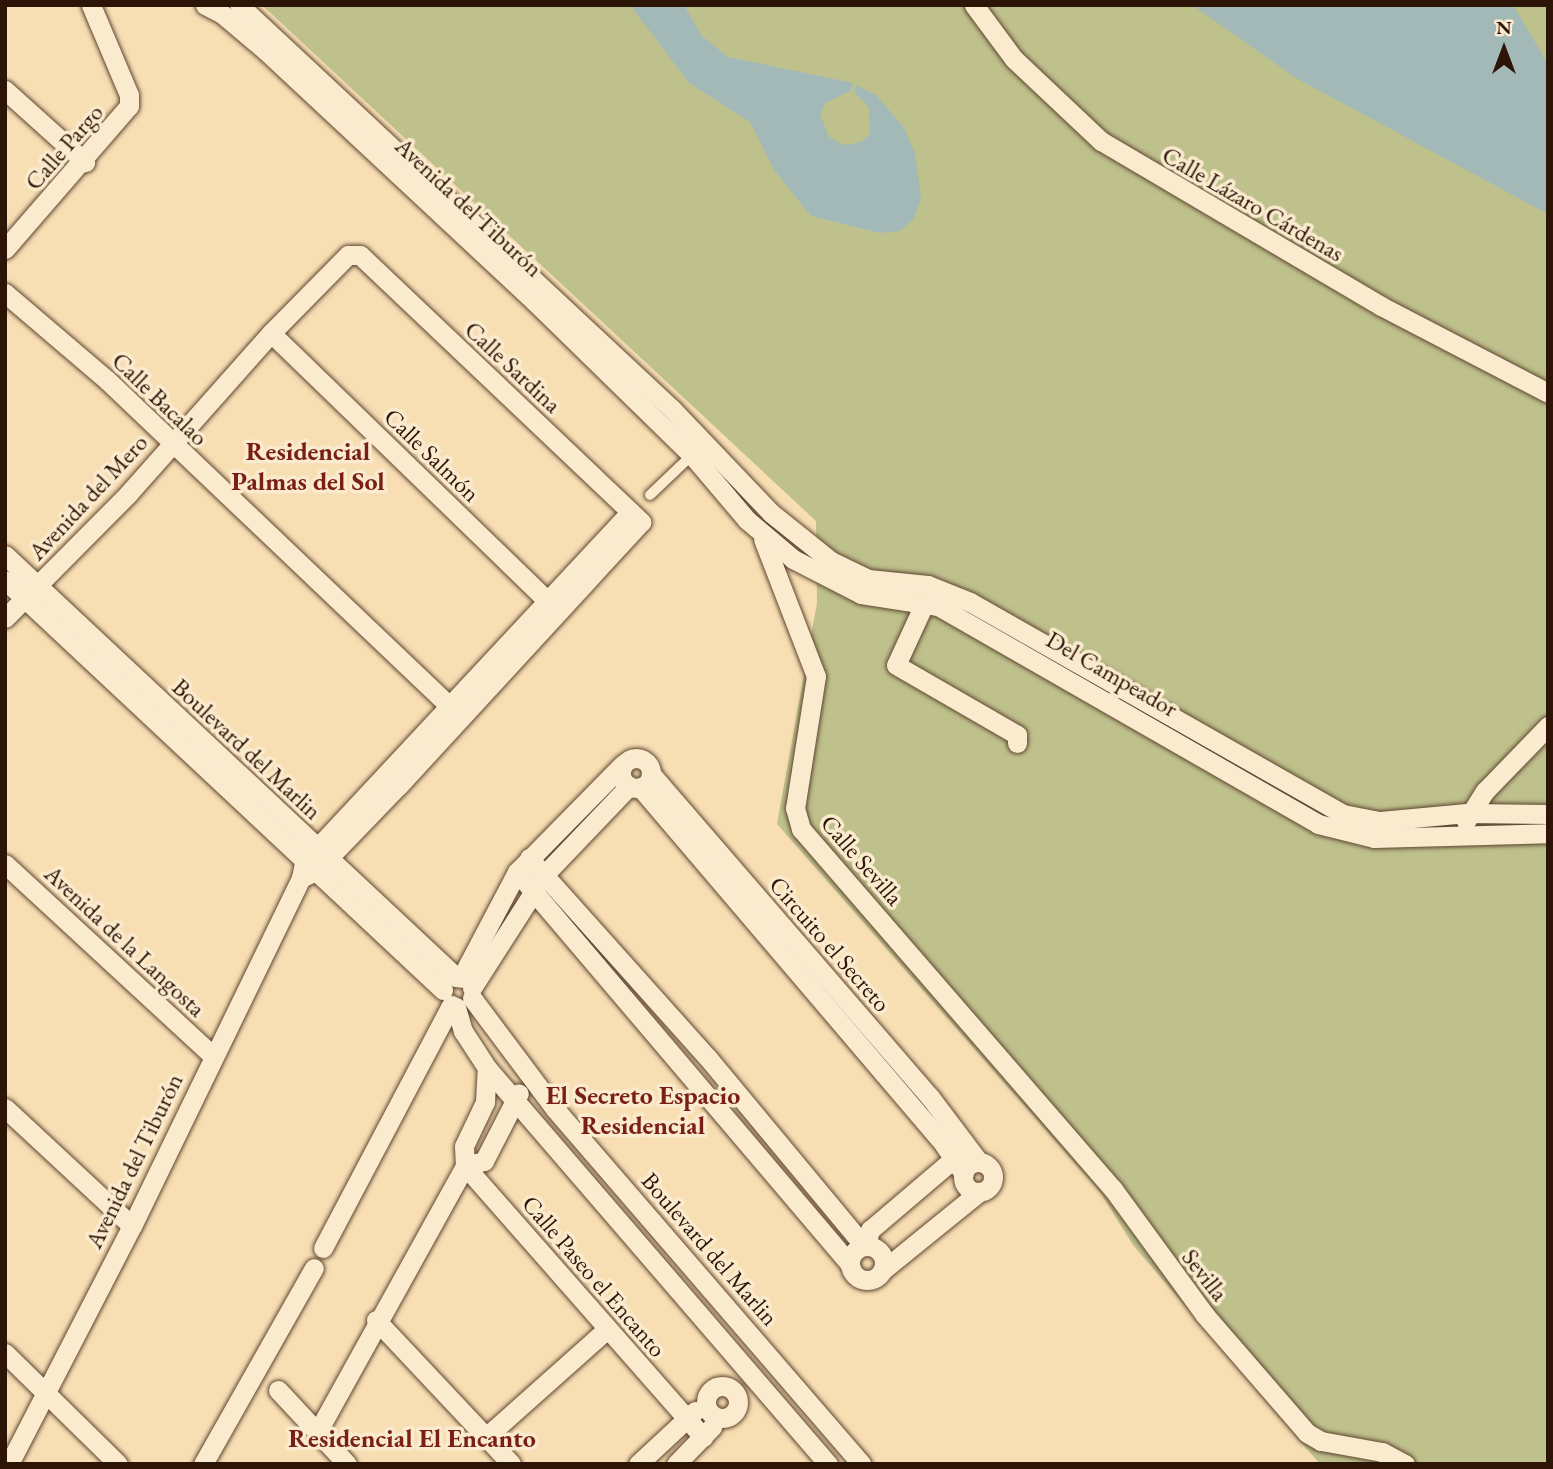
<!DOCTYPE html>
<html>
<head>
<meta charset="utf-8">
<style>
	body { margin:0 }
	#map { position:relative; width:1553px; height:1469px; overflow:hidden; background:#f8deb3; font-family:"EB Garamond",serif }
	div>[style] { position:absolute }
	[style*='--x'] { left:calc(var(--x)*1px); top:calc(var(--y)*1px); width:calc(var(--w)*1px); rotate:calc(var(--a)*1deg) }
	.green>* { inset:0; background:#bec18c }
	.water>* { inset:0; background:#a2b9b7 }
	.roads { filter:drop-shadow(0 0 2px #5f4631) drop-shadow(0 0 2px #5f4631) }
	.lane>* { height:10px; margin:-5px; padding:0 5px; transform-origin:5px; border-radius:5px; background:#faeace }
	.street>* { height:19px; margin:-9.5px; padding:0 9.5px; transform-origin:9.5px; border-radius:9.5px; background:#faeace }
	.street>.ring { margin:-9.5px; padding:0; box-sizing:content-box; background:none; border:19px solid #faeace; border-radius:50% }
	span { translate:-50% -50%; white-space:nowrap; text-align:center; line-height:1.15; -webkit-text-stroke:7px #faeace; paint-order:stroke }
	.street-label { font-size:24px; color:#2c1406 }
	.neighbourhood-label { font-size:26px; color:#7a1f14; font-weight:700 }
	.frame { position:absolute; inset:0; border:7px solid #2c1406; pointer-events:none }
	.north { position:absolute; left:1469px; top:14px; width:70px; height:70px; -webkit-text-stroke:5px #faeace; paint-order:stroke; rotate:0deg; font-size:19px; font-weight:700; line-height:28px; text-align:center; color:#2c1406 }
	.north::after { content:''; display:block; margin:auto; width:24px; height:32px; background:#2c1406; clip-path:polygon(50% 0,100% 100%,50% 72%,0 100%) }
</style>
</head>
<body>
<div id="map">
	<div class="green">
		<div style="clip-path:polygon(262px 5px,1548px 5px,1548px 1464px,1320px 1464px,1306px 1448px,1133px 1245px,1100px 1192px,777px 824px,817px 603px,816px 521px)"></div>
	</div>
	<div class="water">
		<div style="clip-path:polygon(630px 5px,684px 5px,702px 36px,728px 57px,853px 83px,851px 91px,825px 103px,820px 114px,829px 137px,844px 145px,861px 142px,870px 134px,869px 108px,854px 92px,856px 85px,876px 95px,904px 128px,915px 153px,921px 198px,914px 218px,900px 231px,879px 233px,811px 216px,774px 170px,750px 122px,689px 83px)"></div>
		<div style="clip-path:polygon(1192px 5px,1513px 5px,1548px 64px,1548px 214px,1296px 78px)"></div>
	</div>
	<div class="roads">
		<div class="lane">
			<div style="--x:650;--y:495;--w:59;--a:-43.6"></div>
		</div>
		<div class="street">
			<div style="--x:205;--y:5;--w:18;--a:27"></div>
			<div style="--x:221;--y:13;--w:57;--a:40.1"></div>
			<div style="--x:265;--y:50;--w:368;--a:43"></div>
			<div style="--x:534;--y:301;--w:221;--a:44.3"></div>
			<div style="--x:692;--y:455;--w:85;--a:49.8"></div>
			<div style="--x:747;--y:520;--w:60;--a:40.3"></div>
			<div style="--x:793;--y:559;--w:76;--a:27.2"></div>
			<div style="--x:861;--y:594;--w:78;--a:8.9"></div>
			<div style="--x:938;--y:606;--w:438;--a:29.8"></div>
			<div style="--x:1318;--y:824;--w:58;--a:14"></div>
			<div style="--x:1374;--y:838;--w:174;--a:-1.6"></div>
			<div style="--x:239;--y:5;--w:592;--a:43.02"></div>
			<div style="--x:672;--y:409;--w:144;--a:46.4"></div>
			<div style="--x:771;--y:513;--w:77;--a:38.7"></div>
			<div style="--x:831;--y:561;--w:41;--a:25.9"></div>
			<div style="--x:868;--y:579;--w:60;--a:5.7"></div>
			<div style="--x:928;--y:585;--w:45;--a:22"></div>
			<div style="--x:970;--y:602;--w:429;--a:29.6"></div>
			<div style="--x:1343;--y:814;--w:38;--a:11"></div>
			<div style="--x:1380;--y:821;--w:87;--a:-5.3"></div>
			<div style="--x:1467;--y:813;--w:81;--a:0.7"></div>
			<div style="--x:974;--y:5;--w:67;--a:53.5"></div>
			<div style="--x:1014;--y:59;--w:120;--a:43.3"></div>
			<div style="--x:1101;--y:141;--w:325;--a:30.5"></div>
			<div style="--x:1381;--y:306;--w:188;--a:27.5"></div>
			<div style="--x:5;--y:90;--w:108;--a:42"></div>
			<div style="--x:5;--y:249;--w:189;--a:-49.1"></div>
			<div style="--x:129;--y:106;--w:11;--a:-90"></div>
			<div style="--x:129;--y:95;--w:98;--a:-112.9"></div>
			<div style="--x:5;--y:293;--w:134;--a:40.5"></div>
			<div style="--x:107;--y:380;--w:485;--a:43.6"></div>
			<div style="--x:271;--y:333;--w:400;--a:44.1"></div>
			<div style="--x:763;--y:539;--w:147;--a:68.9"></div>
			<div style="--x:816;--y:676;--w:134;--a:99"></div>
			<div style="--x:795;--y:808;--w:22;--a:74"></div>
			<div style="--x:801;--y:829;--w:476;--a:49.1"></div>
			<div style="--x:1113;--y:1189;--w:155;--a:53.9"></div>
			<div style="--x:1204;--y:1314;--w:157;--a:49.1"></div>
			<div style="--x:1307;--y:1433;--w:16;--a:30"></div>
			<div style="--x:1321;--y:1441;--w:62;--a:10.2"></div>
			<div style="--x:1382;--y:1452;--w:26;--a:28"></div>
			<div style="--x:5;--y:555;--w:618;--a:43.1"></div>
			<div style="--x:5;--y:580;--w:600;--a:43.11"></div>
			<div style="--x:925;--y:602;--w:69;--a:114.7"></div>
			<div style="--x:896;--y:665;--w:140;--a:30"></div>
			<div style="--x:1017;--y:735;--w:8;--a:90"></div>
			<div style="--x:5;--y:618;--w:175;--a:-45.2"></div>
			<div style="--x:128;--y:494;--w:215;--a:-48.4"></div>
			<div style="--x:271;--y:333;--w:110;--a:-45.4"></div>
			<div style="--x:348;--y:255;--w:12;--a:0"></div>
			<div style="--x:360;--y:255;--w:388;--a:43.5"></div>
			<div style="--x:641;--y:522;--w:359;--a:132.6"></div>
			<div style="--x:398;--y:786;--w:118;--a:134"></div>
			<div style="--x:316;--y:871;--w:17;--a:155"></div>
			<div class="ring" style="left:621px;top:758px;width:11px;height:11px"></div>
			<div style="--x:651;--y:774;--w:427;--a:49.2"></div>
			<div style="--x:930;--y:1097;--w:81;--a:53"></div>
			<div style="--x:640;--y:787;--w:462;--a:49.6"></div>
			<div style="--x:940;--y:1139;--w:42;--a:55.6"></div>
			<div style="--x:1466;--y:821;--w:36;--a:-58"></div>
			<div style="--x:1485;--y:791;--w:91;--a:-45.9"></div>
			<div style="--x:529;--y:858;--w:268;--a:48.2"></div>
			<div style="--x:708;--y:1058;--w:243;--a:50.3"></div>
			<div style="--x:5;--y:864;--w:282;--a:42.7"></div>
			<div style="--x:517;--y:872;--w:513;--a:49.67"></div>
			<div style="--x:461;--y:978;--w:120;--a:-62.2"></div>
			<div style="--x:517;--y:872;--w:150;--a:-45.5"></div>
			<div style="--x:472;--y:988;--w:135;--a:-57.4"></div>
			<div style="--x:545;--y:874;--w:122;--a:-46.3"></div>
			<div style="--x:472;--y:998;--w:139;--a:53.2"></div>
			<div style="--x:555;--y:1109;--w:469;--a:49.2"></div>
			<div style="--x:456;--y:1007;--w:25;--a:74"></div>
			<div style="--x:463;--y:1031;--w:44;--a:57"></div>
			<div style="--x:487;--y:1068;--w:523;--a:49.27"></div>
			<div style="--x:5;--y:1108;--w:173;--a:42.9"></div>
			<div class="ring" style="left:963px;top:1162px;width:11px;height:11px"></div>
			<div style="--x:465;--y:1166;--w:361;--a:48.7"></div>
			<div style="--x:465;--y:1166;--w:20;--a:-15"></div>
			<div style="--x:484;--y:1161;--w:76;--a:-62.8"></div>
			<div style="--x:866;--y:1245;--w:16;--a:-75"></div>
			<div style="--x:870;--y:1230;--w:123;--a:-40.4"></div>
			<div class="ring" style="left:850px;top:1246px;width:15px;height:15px"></div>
			<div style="--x:323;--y:1248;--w:275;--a:-62.2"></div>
			<div style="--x:883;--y:1270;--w:124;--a:-39.1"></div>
			<div style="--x:376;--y:1320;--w:197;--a:46.8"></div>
			<div style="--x:5;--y:1353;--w:158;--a:44.5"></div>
			<div class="ring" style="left:706px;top:1386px;width:13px;height:13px"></div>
			<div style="--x:278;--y:1390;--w:101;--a:47"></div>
			<div style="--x:318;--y:1431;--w:303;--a:-61"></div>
			<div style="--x:465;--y:1166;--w:20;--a:-93"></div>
			<div style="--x:464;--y:1146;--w:49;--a:-64.5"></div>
			<div style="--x:485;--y:1102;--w:34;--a:-87"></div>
			<div style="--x:487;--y:1436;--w:161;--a:-41.7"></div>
			<div style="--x:9;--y:1464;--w:268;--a:-62.7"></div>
			<div style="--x:132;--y:1226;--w:387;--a:-64.1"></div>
			<div style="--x:301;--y:878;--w:16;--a:-79"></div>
			<div style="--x:304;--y:862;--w:478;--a:-47"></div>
			<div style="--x:203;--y:1464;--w:225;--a:-60.5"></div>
			<div style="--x:638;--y:1464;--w:78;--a:-42.9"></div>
			<div style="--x:676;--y:1464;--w:52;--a:-45.8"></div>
		</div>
	</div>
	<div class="street-label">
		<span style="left:64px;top:147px;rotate:-49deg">Calle Pargo</span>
		<span style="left:1253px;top:204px;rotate:30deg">Calle Lázaro Cárdenas</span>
		<span style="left:469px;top:207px;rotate:43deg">Avenida del Tiburón</span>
		<span style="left:513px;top:367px;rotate:43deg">Calle Sardina</span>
		<span style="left:160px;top:399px;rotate:44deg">Calle Bacalao</span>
		<span style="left:432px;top:455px;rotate:44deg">Calle Salmón</span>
		<span style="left:88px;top:497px;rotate:-47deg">Avenida del Mero</span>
		<span style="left:1112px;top:674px;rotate:30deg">Del Campeador</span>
		<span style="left:247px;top:749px;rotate:43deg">Boulevard del Marlin</span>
		<span style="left:862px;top:860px;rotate:49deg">Calle Sevilla</span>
		<span style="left:125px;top:941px;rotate:43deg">Avenida de la Langosta</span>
		<span style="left:830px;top:944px;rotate:49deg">Circuito el Secreto</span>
		<span style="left:134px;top:1161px;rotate:-64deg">Avenida del Tiburón</span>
		<span style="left:710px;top:1249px;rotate:49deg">Boulevard del Marlin</span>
		<span style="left:1205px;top:1275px;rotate:52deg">Sevilla</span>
		<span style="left:594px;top:1276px;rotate:49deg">Calle Paseo el Encanto</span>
	</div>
	<div class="neighbourhood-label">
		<span style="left:308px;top:467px">Residencial<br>Palmas del Sol</span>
		<span style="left:643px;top:1111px">El Secreto Espacio<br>Residencial</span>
		<span style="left:412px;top:1439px">Residencial El Encanto</span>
	</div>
	<div class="frame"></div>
	<div class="north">N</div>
</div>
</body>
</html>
